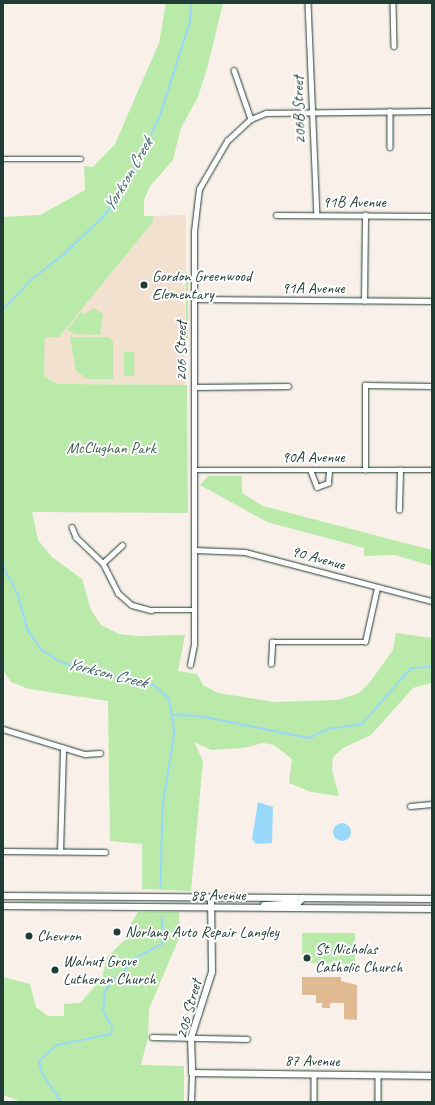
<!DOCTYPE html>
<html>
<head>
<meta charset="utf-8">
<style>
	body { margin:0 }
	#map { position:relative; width:435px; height:1105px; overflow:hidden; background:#f9f1e9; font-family:Caveat,sans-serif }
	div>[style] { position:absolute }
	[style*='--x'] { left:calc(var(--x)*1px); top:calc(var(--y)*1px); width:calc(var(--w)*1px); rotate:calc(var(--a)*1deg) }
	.built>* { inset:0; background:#f2e1cf }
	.green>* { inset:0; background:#b9eaaa }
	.water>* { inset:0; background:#9ad8fb }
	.round { border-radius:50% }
	.stream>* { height:1.5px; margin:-0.75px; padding:0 0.75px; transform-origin:0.75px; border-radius:0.75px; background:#9ad8fb }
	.building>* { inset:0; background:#e0bb91 }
	.roads { filter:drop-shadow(0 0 1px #1f3d34) drop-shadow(0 0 1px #1f3d34) }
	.street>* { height:4.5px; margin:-2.25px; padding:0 2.25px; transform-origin:2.25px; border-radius:2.25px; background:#fff }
	.secondary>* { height:6px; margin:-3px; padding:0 3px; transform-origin:3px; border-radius:3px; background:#fff }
	.dots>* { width:11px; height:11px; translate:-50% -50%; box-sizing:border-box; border:2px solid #fff; border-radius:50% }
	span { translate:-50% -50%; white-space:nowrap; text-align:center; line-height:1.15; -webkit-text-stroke:4px #fff; paint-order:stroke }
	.street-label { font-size:16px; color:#1f3d34 }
	.poi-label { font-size:16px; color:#1f3d34 }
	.left { translate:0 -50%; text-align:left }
	.park-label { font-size:16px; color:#3e604c }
	.water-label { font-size:17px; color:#3e6466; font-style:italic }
	.frame { position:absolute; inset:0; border:4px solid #1f3d34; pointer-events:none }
</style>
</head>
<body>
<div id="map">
	<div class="built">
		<div style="clip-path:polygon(186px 215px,185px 385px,58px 384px,44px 376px,45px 337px,59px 337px,153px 222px,153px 216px)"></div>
	</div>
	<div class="green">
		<div style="clip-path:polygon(166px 3px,223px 3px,208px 65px,198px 97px,181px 128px,173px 160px,150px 186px,144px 200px,144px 216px,153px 216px,153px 222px,59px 337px,45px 337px,44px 376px,58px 384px,187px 385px,188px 513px,32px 512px,38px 540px,52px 557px,82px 579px,91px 610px,101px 625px,119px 634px,139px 636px,185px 635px,178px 671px,197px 674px,203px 685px,218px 693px,274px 702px,338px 700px,359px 693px,370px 682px,393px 650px,396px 633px,432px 638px,431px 683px,413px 688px,371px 735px,343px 748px,333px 757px,332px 770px,339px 796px,311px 792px,289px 783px,292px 759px,274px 745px,263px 743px,243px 748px,211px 750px,194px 742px,203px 761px,191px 891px,142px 889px,142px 844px,110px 841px,108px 701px,29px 689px,11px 682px,3px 670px,3px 217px,40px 215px,85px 190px,84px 166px,93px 167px,115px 144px,159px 43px)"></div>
		<div style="clip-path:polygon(186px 270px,188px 274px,188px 339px,186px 342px)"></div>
		<div style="clip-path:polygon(94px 308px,103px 314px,100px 335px,75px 334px,67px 330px,81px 312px,85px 314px)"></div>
		<div style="clip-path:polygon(70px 337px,108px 337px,113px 342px,113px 379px,87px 379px,76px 371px)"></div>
		<div style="clip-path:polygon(124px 352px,134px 352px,134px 376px,124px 376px)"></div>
		<div style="clip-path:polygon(208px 476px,242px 476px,242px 493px,263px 506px,432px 550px,432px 566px,395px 555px,364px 556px,364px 548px,267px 522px,200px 485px)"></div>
		<div style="clip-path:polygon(138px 912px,179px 912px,180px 936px,149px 1009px,148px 1037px,141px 1065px,184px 1066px,184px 1102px,22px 1102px,3px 1095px,3px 977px,30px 984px,36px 1007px,48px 1016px,64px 1016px,64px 1004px,80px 1003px,102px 978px,107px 957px,130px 935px,130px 925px)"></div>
		<div style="clip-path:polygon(302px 933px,355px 933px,355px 964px,302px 963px)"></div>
	</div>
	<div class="water">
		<div style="clip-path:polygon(258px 802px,273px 807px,272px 843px,256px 844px,252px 839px)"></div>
		<div class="round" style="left:333px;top:823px;width:18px;height:18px"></div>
	</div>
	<div class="stream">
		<div style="--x:3;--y:310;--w:41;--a:-47"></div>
		<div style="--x:31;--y:280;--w:42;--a:-38.2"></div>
		<div style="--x:64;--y:254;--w:54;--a:-43.5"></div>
		<div style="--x:103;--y:217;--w:18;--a:-52"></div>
		<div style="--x:114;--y:203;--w:57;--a:-59.4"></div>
		<div style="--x:143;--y:154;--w:43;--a:-66.4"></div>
		<div style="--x:160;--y:115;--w:98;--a:-72.1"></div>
		<div style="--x:190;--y:22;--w:19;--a:-87"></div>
		<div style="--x:3;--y:566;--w:32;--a:62"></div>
		<div style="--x:18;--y:594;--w:40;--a:74"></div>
		<div style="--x:29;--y:632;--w:21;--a:55"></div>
		<div style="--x:41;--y:649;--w:22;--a:34"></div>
		<div style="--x:59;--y:661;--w:20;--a:20"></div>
		<div style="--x:78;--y:668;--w:78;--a:12.6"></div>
		<div style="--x:154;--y:685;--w:20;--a:41"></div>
		<div style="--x:169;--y:698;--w:35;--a:80"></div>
		<div style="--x:175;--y:732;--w:76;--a:99.1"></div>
		<div style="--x:163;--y:807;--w:80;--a:91.4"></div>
		<div style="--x:174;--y:715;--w:26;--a:2"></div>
		<div style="--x:200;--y:716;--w:111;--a:11.4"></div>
		<div style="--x:309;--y:738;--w:21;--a:-25"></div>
		<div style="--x:328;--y:729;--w:34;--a:-8"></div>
		<div style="--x:362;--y:724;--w:74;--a:-48.8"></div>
		<div style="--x:411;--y:668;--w:21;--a:-3"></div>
		<div style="--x:61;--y:1102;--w:34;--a:-124"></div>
		<div style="--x:42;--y:1074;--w:13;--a:-103"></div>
		<div style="--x:39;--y:1061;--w:24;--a:-42"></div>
		<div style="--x:57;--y:1045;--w:55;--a:-11.5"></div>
		<div style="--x:111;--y:1034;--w:7;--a:-82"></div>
		<div style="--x:112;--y:1027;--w:18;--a:-119"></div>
		<div style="--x:103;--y:1011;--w:19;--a:-84"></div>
		<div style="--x:105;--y:992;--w:14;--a:-56"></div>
		<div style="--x:113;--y:980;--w:11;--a:-22"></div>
		<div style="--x:123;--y:976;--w:15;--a:-70"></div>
		<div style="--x:128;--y:962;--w:38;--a:-28"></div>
		<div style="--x:162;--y:944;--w:26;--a:-90"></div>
	</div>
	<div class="building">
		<div style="clip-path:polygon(302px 977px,341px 977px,341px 981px,357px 985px,357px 1020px,344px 1019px,344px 1003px,330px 1003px,330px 1008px,322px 1008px,322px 1003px,316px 1003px,316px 995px,302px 995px)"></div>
	</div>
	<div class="roads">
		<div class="street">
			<div style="--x:308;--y:3;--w:212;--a:87.6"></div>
			<div style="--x:393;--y:3;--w:43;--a:88.7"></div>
			<div style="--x:234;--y:70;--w:52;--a:70.9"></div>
			<div style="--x:390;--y:111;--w:36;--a:90"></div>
			<div style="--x:3;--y:159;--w:78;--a:0"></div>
			<div style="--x:276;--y:215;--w:156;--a:0.4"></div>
			<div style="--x:195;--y:299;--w:237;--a:0.5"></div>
			<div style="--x:364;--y:301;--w:86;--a:-89.3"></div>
			<div style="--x:194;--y:387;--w:94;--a:-0.6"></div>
			<div style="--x:195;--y:470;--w:237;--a:0"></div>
			<div style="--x:365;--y:470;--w:85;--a:-90"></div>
			<div style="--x:365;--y:385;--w:67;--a:0.9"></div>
			<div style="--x:311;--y:471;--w:17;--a:69"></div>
			<div style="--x:317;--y:487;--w:12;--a:-20"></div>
			<div style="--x:328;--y:483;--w:12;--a:-85"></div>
			<div style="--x:399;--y:510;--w:40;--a:-88.6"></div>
			<div style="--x:72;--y:527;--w:11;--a:68"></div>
			<div style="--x:76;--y:537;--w:37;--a:44"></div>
			<div style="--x:103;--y:563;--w:34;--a:63"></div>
			<div style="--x:118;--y:593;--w:18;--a:41"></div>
			<div style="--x:132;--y:605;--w:20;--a:15"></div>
			<div style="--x:151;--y:610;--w:43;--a:0"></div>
			<div style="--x:195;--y:550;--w:50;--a:2.3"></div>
			<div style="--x:245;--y:552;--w:193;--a:14.7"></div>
			<div style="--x:103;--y:563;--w:26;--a:-43"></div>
			<div style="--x:271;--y:664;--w:22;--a:-87"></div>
			<div style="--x:272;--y:642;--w:93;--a:0"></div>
			<div style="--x:365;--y:642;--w:55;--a:-77.5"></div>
			<div style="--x:190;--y:665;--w:20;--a:-79"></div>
			<div style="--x:194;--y:645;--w:414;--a:-90"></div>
			<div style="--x:194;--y:231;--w:42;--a:-83.2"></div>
			<div style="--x:199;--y:189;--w:56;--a:-59.7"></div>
			<div style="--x:227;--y:141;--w:33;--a:-43"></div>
			<div style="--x:251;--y:119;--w:16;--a:-22"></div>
			<div style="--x:266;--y:113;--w:166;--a:-0.7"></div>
			<div style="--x:3;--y:729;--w:86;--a:17"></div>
			<div style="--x:85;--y:754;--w:15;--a:-4"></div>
			<div style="--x:410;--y:806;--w:22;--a:-5"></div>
			<div style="--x:3;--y:851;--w:102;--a:0.6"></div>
			<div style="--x:60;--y:852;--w:104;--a:-88.3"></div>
			<div style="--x:152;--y:1037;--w:95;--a:1.2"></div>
			<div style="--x:314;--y:1074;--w:28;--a:90"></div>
			<div style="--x:378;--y:1075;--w:27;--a:90"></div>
			<div style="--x:191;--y:1102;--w:29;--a:-88"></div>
		</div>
		<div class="secondary">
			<div style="--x:3;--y:896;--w:429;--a:0.4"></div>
			<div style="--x:211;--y:898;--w:74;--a:89.2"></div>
			<div style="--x:212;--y:972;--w:69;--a:107.7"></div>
			<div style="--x:191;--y:1038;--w:35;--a:88"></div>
			<div style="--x:192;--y:1073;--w:240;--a:0.7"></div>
			<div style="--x:264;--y:905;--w:34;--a:-3"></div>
			<div style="--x:298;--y:903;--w:7;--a:-45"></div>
			<div style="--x:3;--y:906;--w:429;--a:0.4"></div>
		</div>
	</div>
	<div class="dots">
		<div style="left:144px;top:285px;background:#1f3d34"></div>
		<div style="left:117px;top:932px;background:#1f3d34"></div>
		<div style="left:29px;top:936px;background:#1f3d34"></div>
		<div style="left:307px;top:958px;background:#1f3d34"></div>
		<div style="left:55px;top:970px;background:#1f3d34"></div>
	</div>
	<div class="street-label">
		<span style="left:299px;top:110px;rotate:-92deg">206B Street</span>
		<span style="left:354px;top:202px">91B Avenue</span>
		<span style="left:313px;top:288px">91A Avenue</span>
		<span style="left:181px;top:351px;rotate:-90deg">206 Street</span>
		<span style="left:313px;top:457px">90A Avenue</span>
		<span style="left:318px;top:558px;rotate:15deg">90 Avenue</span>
		<span style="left:218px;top:895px">88 Avenue</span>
		<span style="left:189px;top:1009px;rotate:-75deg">206 Street</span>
		<span style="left:312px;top:1061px;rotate:1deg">87 Avenue</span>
	</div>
	<div class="poi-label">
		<span class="left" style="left:152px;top:285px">Gordon Greenwood<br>Elementary</span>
		<span class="left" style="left:125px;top:932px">Norlang Auto Repair Langley</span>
		<span class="left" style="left:37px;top:936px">Chevron</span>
		<span class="left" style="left:315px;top:958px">St Nicholas<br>Catholic Church</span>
		<span class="left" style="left:63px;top:970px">Walnut Grove<br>Lutheran Church</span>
	</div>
	<div class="park-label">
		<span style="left:111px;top:448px">McClughan Park</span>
	</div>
	<div class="water-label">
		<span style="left:128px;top:175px;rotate:-60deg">Yorkson Creek</span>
		<span style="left:107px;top:673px;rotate:14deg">Yorkson Creek</span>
	</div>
	<div class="frame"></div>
</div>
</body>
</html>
